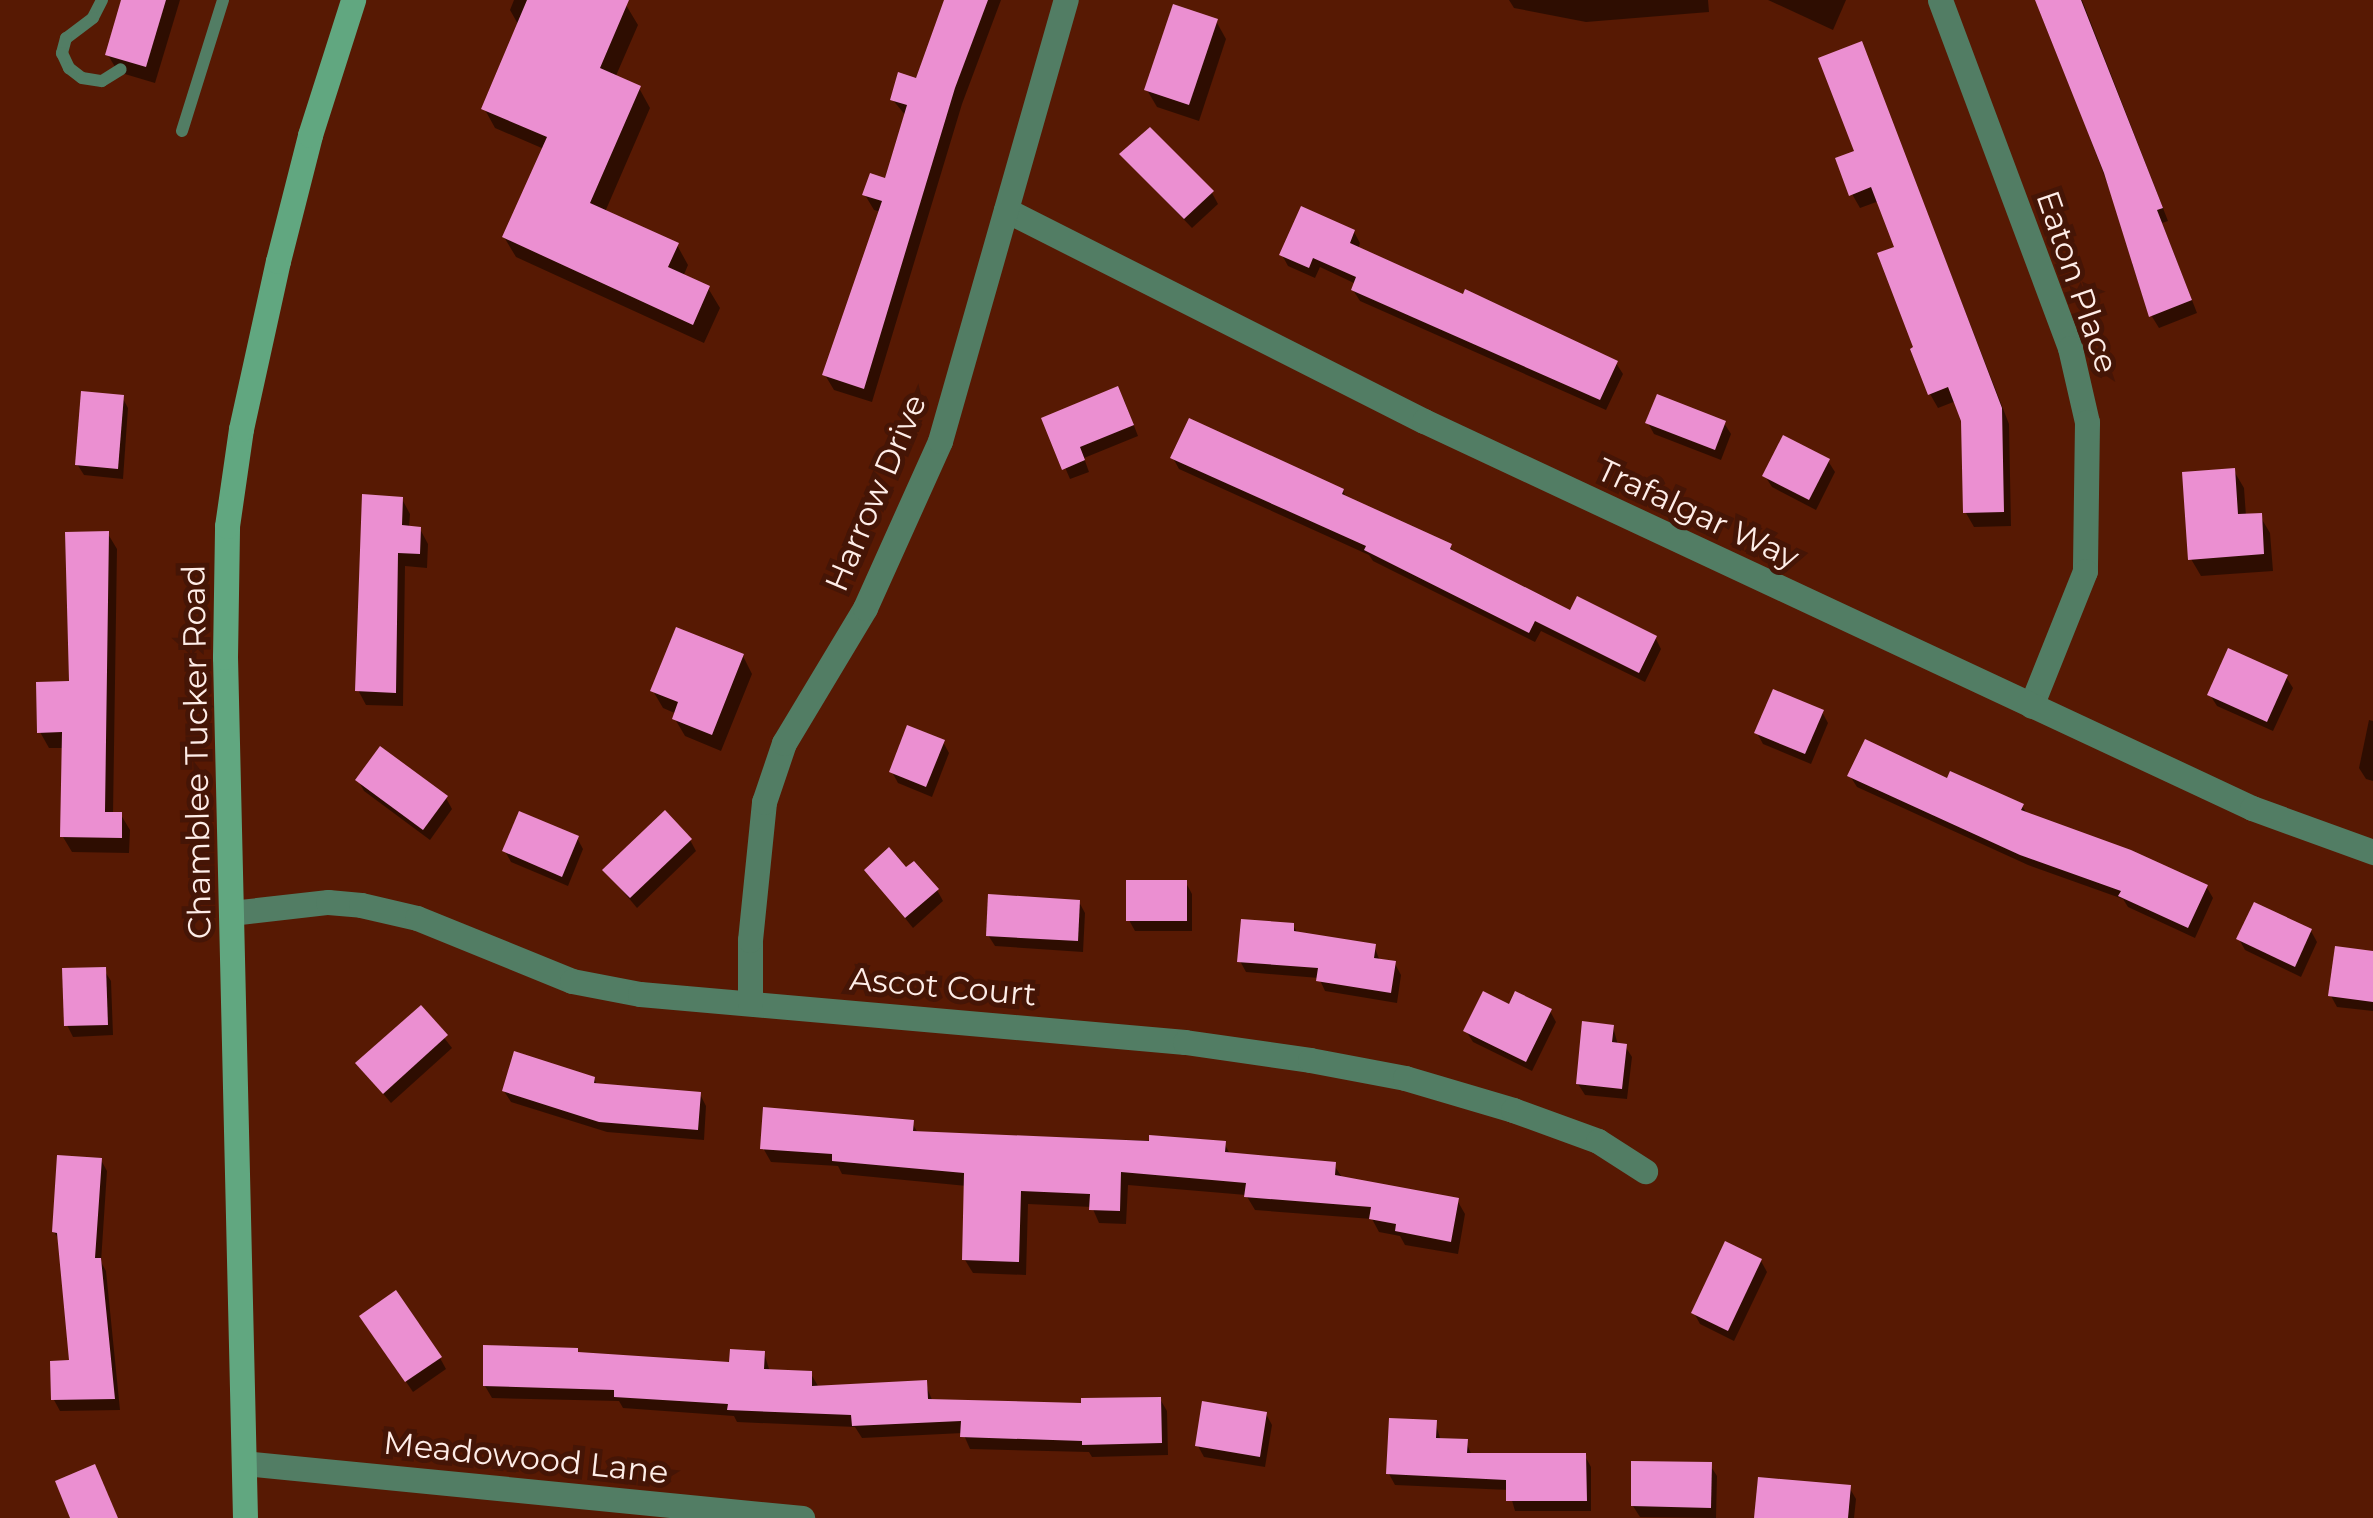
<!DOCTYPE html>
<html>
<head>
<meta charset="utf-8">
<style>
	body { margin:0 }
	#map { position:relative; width:2373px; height:1518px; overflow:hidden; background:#571903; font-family:Montserrat,sans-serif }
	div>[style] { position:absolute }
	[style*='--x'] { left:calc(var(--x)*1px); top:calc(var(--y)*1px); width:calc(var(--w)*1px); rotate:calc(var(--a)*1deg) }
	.shadow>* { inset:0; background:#0007 }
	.building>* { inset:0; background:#eb8fd1 }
	.lane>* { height:12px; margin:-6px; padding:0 6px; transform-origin:6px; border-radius:6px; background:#527d64 }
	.street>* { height:25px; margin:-12.5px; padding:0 12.5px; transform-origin:12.5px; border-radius:12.5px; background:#527d64 }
	.secondary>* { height:25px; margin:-12.5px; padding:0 12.5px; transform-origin:12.5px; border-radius:12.5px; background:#61a780 }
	span { translate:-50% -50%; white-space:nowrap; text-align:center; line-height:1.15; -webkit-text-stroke:10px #451506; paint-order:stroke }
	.street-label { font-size:32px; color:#feede8 }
</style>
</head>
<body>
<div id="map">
	<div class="shadow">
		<div style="clip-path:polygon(124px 0,180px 0,155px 83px,118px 72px,108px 55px)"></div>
		<div style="clip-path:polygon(514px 0,614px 0,626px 5px,638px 25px,615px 78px,639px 88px,650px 108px,605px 212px,677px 245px,688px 265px,683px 277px,708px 288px,720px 308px,704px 343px,516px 257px,504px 237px,544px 149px,495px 128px,484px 108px,519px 26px,510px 10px)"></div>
		<div style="clip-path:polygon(947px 0,1001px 0,962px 104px,872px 402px,834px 390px,825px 375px,881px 212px,874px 210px,865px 195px,887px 181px,906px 116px,892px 99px,917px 81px)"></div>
		<div style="clip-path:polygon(1509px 0,1708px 0,1709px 12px,1586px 22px,1514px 8px)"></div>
		<div style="clip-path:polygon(1768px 0,1846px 0,1833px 30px)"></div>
		<div style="clip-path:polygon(2038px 0,2082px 0,2168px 221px,2162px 223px,2197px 313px,2159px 328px,2151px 315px,2132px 264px,2137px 262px)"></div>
		<div style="clip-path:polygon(1216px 21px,1226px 39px,1199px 121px,1157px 107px,1147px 90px)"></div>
		<div style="clip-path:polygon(1861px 44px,2009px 424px,2011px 526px,1974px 527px,1966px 513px,1964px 420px,1956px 401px,1938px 408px,1930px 394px,1897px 249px,1879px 201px,1860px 208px,1852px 194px)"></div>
		<div style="clip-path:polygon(1122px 155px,1212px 193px,1218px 204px,1192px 228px)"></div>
		<div style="clip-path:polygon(1354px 232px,1360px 243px,1358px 249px,1616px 363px,1623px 374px,1606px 410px,1360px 301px,1353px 290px,1356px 284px,1320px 267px,1315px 278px,1288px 266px,1282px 255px)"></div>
		<div style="clip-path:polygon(122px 397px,128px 408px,123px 479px,84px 475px,77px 464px)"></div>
		<div style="clip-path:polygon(1124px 400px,1138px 436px,1084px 458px,1089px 472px,1070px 479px,1044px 419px)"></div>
		<div style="clip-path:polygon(1648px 423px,1724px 423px,1731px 434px,1721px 460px,1654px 434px)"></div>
		<div style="clip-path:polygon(1173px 458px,1343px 491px,1347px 499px,1450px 546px,1455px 554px,1571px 613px,1655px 637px,1661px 649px,1645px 682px,1541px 631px,1535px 642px,1373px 561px,1369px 555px,1179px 469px)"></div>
		<div style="clip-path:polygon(1828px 461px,1835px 472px,1816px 510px,1772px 487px,1765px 476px)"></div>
		<div style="clip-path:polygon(2234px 471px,2244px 488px,2246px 516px,2260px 516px,2270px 533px,2273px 571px,2201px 576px,2191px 559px)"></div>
		<div style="clip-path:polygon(402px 499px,410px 514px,409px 528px,420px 529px,428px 544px,427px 568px,405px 566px,403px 706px,366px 705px,358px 690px)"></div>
		<div style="clip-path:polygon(108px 534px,117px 549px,113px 815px,121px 815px,130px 830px,129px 853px,72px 852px,63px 837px,64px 748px,49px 748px,40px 732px,72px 684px)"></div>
		<div style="clip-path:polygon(743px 656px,752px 674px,721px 751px,685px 736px,675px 719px,677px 714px,663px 708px,653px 691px)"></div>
		<div style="clip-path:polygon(2286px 677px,2293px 688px,2273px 731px,2217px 706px,2210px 695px)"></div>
		<div style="clip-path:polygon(1822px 712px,1828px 723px,1811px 764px,1763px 744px,1757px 733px)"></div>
		<div style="clip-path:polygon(2369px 720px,2373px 721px,2373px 781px,2366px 779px,2359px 768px)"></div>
		<div style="clip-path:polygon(943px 742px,949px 753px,932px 797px,898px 783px,892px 772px)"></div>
		<div style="clip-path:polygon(1850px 776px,1948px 781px,2022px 806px,2028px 815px,2206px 886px,2213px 898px,2195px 938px,2128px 907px,2123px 899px,2028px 865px,1857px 787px)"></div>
		<div style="clip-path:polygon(358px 780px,446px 798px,452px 809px,430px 840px,364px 791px)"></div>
		<div style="clip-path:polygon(577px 838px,583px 849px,568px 886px,511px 862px,505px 851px)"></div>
		<div style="clip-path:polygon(690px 840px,696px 851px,637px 908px,606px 871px)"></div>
		<div style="clip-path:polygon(867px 871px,937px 890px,943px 901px,913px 928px)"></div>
		<div style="clip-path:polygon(1186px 883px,1192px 894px,1192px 931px,1135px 931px,1129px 920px)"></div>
		<div style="clip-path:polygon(1079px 902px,1085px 913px,1083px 952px,995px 946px,988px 935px)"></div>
		<div style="clip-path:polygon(1293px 925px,1298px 934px,1374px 946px,1380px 961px,1395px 964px,1401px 975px,1397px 1003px,1325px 991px,1319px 978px,1246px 972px,1240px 961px)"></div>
		<div style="clip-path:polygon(2311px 931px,2317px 942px,2301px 977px,2245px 950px,2239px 939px)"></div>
		<div style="clip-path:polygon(2373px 954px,2373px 1011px,2337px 1007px,2331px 996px)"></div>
		<div style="clip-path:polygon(104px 970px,111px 981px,113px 1035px,73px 1037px,67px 1025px)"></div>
		<div style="clip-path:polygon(1510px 1007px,1550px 1011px,1556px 1022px,1532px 1071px,1473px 1042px,1466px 1031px)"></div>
		<div style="clip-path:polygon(421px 1008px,452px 1048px,391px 1103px,358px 1064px)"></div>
		<div style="clip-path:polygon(1613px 1027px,1618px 1045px,1625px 1046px,1632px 1057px,1627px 1099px,1585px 1095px,1578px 1084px)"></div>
		<div style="clip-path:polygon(594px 1079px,598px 1086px,700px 1094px,706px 1106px,704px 1140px,607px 1132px,511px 1102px,504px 1091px)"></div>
		<div style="clip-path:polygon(912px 1123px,918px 1133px,1224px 1143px,1231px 1156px,1334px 1165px,1343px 1179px,1457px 1200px,1465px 1214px,1458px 1254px,1405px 1245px,1400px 1236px,1379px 1232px,1372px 1219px,1255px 1210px,1246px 1195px,1128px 1185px,1126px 1224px,1099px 1223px,1092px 1207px,1028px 1204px,1026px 1275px,973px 1273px,965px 1260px,967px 1186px,842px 1174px,838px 1166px,771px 1162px,763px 1148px)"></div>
		<div style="clip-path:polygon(101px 1160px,107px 1171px,101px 1262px,106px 1271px,120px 1410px,60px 1411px,54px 1400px,71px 1363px,60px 1241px,54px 1232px)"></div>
		<div style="clip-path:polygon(1761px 1261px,1767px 1272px,1734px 1341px,1700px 1324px,1694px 1313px)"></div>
		<div style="clip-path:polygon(369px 1327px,440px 1358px,446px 1369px,413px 1392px)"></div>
		<div style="clip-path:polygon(764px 1353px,770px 1372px,811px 1374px,818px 1386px,925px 1383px,933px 1402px,1084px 1406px,1160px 1399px,1167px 1411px,1168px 1455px,1092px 1457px,1089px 1452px,970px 1449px,963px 1433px,862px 1438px,855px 1427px,737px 1422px,734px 1416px,623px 1408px,619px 1401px,492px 1398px,485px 1386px,579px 1354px,732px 1365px)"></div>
		<div style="clip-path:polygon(1266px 1414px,1272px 1425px,1265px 1467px,1204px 1457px,1198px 1446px)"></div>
		<div style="clip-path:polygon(1435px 1422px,1441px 1441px,1466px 1442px,1472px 1456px,1585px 1456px,1591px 1467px,1591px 1511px,1515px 1511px,1509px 1490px,1395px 1485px,1389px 1474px)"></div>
		<div style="clip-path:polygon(1710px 1465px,1717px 1476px,1716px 1518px,1640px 1517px,1633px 1506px)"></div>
		<div style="clip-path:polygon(1849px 1487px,1856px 1499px,1854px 1518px,1757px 1518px)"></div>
	</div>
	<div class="building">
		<div style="clip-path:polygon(121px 0,166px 0,146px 67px,105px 55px)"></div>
		<div style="clip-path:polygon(527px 0,629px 0,600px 68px,641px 86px,590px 203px,679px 243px,668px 267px,710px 286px,693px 325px,502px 237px,547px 137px,481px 109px)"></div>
		<div style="clip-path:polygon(944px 0,988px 0,955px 88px,864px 389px,822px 375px,882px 201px,862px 195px,870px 173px,885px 178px,907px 105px,890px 100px,898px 72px,916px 78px)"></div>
		<div style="clip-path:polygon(2035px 0,2081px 0,2163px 208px,2157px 210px,2192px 300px,2149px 317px,2104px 173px)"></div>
		<div style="clip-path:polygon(1173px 4px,1218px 19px,1189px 105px,1144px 90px)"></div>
		<div style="clip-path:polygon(1862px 41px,2002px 408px,2004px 512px,1963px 513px,1961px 421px,1948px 387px,1928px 395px,1910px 349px,1913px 347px,1877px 253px,1894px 247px,1871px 187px,1849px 196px,1835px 158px,1854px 151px,1818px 58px)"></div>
		<div style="clip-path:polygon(1150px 127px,1214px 191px,1184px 219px,1119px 154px)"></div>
		<div style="clip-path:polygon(1301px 206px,1355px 230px,1350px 243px,1463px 294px,1465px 289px,1618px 361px,1600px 400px,1351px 290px,1356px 277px,1313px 258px,1309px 268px,1279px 255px)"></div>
		<div style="clip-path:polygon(1118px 386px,1134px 425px,1080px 447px,1085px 460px,1062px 470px,1041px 418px)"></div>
		<div style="clip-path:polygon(81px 391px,124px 395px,118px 469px,75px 465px)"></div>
		<div style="clip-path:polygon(1657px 394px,1726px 421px,1715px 450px,1645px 423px)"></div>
		<div style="clip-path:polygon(1189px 418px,1344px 489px,1342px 494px,1452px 544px,1450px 549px,1570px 610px,1577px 596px,1657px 636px,1639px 673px,1535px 621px,1529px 633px,1364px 550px,1366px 546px,1170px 458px)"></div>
		<div style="clip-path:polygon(1783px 435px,1830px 459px,1809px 500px,1762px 476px)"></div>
		<div style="clip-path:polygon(2235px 468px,2238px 514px,2262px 513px,2264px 554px,2188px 560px,2182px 472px)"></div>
		<div style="clip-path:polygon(362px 494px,403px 497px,402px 525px,421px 527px,420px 554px,398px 553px,396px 693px,355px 691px)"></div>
		<div style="clip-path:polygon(109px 531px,105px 812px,122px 812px,122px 838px,60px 837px,62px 732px,37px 733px,36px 682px,69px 681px,65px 532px)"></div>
		<div style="clip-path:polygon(676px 627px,744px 654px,712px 735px,672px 719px,678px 702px,650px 691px)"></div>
		<div style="clip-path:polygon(2228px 648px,2288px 675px,2267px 722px,2207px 695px)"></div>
		<div style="clip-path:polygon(1773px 689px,1824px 710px,1805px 754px,1754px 733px)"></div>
		<div style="clip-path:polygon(907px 725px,945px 740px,926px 787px,889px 772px)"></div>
		<div style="clip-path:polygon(1865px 739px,1947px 778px,1950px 771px,2024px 804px,2021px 810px,2131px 850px,2208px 885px,2188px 928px,2118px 896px,2121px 891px,2020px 855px,1847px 776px)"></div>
		<div style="clip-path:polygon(380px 746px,448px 796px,423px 830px,355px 780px)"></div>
		<div style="clip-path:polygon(665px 810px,692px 839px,630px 898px,602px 870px)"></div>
		<div style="clip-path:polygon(519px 811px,579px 836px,562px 877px,502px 851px)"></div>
		<div style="clip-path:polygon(889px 847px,906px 867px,914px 861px,939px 889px,905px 918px,864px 870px)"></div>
		<div style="clip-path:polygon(1126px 880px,1187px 880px,1187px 921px,1126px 921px)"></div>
		<div style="clip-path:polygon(988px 894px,1080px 900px,1078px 941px,986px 936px)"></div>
		<div style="clip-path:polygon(2254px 902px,2312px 929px,2295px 967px,2236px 939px)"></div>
		<div style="clip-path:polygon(1241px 919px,1294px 923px,1294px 931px,1376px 944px,1374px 958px,1396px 961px,1391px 993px,1316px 981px,1318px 968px,1237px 962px)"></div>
		<div style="clip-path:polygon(2335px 946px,2373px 951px,2373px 1002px,2328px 996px)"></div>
		<div style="clip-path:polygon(106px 967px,108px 1025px,64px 1026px,62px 968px)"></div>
		<div style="clip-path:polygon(1483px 991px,1509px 1004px,1515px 991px,1552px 1009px,1526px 1062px,1463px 1031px)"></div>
		<div style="clip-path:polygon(421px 1005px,448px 1035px,383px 1094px,355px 1063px)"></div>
		<div style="clip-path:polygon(1582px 1021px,1614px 1025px,1612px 1042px,1627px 1044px,1622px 1089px,1576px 1084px)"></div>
		<div style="clip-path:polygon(514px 1051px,595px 1077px,594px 1083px,701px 1092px,698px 1130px,599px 1122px,502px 1091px)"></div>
		<div style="clip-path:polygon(763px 1107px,914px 1120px,913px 1131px,1149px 1141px,1149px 1135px,1226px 1141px,1225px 1152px,1336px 1162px,1335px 1175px,1459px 1198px,1451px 1242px,1395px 1231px,1396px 1224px,1369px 1219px,1371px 1207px,1244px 1197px,1246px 1183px,1121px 1172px,1120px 1211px,1089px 1210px,1090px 1194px,1021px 1191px,1019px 1262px,962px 1260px,964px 1173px,832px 1161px,832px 1154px,760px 1149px)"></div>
		<div style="clip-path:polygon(57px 1155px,102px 1158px,95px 1258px,101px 1258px,115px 1399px,51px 1400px,50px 1361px,69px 1360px,57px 1233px,52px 1232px)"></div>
		<div style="clip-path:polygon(1725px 1241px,1762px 1259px,1728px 1331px,1691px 1313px)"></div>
		<div style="clip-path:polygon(396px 1290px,442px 1357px,405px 1382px,359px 1316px)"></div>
		<div style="clip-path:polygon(483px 1345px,578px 1348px,578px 1352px,729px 1362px,730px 1349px,765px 1351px,764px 1369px,812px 1371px,812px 1386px,927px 1380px,928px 1399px,1081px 1403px,1081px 1398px,1161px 1397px,1162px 1443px,1082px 1445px,1082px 1441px,960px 1437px,961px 1421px,852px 1426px,851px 1415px,727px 1410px,728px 1404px,614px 1397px,614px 1390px,483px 1386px)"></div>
		<div style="clip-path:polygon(1202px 1401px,1267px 1412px,1260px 1457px,1195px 1446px)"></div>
		<div style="clip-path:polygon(1389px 1418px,1437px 1420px,1436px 1438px,1468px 1439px,1467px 1453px,1586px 1453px,1587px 1501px,1506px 1501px,1506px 1480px,1386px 1474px)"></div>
		<div style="clip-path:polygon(1631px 1461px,1712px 1462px,1711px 1508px,1631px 1506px)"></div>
		<div style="clip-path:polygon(95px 1464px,118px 1518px,70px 1518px,55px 1481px)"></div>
		<div style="clip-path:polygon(1758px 1477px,1851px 1485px,1848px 1518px,1754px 1518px)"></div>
	</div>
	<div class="lane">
		<div style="--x:102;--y:0;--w:20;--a:117"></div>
		<div style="--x:93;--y:18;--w:34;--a:143"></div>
		<div style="--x:66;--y:38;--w:16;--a:105"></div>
		<div style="--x:62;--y:53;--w:17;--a:65"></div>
		<div style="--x:69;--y:68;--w:16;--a:38"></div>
		<div style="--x:82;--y:78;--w:20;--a:9"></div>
		<div style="--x:102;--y:81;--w:22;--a:-32"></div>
		<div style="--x:182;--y:131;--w:137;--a:-72.6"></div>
	</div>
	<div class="street">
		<div style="--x:1940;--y:0;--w:371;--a:69.5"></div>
		<div style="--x:2070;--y:348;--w:76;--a:77.1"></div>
		<div style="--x:2087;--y:422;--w:149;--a:90.8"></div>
		<div style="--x:2085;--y:571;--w:145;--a:111.8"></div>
		<div style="--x:1006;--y:210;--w:468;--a:26.8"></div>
		<div style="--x:1424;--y:421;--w:914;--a:25.05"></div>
		<div style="--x:2252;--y:808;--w:129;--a:20"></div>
		<div style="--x:231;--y:913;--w:98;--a:-6.5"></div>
		<div style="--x:328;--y:902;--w:33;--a:5"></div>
		<div style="--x:361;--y:905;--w:57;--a:13.1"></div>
		<div style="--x:417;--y:918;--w:167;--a:22.1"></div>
		<div style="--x:572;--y:981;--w:69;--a:10.8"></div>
		<div style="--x:640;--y:994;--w:547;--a:5.03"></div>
		<div style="--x:1185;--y:1042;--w:126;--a:8.2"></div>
		<div style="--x:1310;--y:1060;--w:97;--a:10.7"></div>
		<div style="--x:1405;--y:1078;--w:113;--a:16.5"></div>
		<div style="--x:1513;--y:1110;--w:90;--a:20"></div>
		<div style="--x:1598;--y:1141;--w:56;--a:32.6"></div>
		<div style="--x:750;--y:1003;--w:63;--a:-90"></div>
		<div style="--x:750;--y:940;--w:139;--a:-84.2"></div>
		<div style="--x:764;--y:802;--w:62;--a:-71.3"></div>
		<div style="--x:784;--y:743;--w:157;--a:-59"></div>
		<div style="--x:865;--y:608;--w:183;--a:-65.8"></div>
		<div style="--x:940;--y:441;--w:459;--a:-74.1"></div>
		<div style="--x:244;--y:1463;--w:561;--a:5.63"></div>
	</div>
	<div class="secondary">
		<div style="--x:245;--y:1518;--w:861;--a:-91.33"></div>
		<div style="--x:225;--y:657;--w:131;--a:-89.1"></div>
		<div style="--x:227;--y:526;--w:98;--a:-81.8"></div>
		<div style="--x:241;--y:429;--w:172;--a:-77.6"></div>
		<div style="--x:278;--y:261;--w:130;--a:-75.7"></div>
		<div style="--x:310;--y:135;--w:142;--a:-72.3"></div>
	</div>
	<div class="street-label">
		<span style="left:2077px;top:282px;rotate:71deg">Eaton Place</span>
		<span style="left:876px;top:493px;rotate:-67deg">Harrow Drive</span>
		<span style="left:1698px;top:514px;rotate:25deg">Trafalgar Way</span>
		<span style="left:197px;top:752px;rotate:-91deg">Chamblee Tucker Road</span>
		<span style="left:943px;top:987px;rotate:5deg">Ascot Court</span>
		<span style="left:526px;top:1458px;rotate:6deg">Meadowood Lane</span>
	</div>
</div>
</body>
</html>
